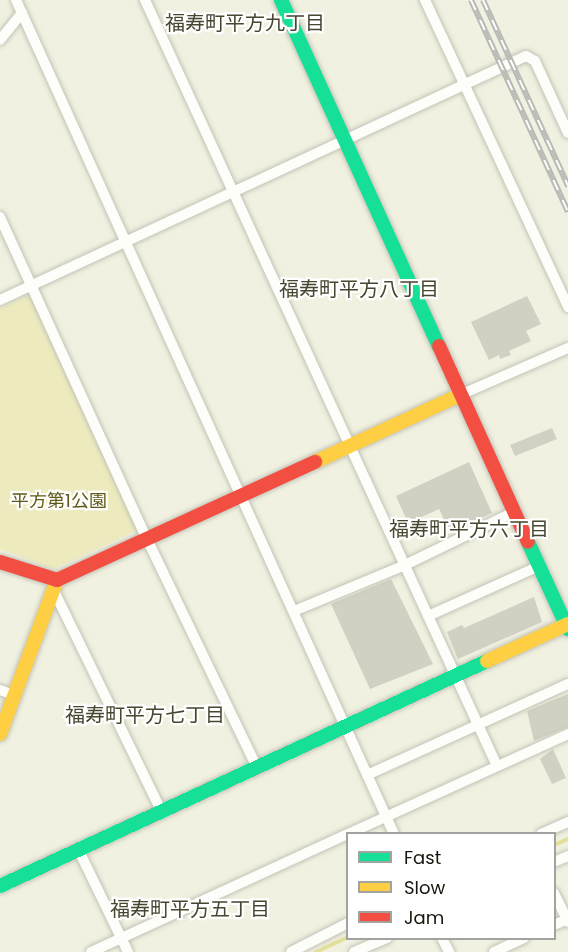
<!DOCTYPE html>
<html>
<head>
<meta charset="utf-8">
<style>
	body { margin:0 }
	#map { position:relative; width:568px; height:952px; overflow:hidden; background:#f1f1e1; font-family:Poppins,"Noto Sans JP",sans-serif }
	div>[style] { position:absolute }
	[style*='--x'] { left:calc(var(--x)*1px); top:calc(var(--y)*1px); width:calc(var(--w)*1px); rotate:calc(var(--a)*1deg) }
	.green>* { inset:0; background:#edebbe }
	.stream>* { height:4px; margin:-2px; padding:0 2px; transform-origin:2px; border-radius:2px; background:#e3e09b }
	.building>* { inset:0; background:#d0d0c3 }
	.roads { filter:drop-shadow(0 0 2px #c3c3b7) drop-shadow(0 0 2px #c3c3b7) }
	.street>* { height:10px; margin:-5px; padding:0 5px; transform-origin:5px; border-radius:5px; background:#fdfdfa }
	.fast>* { height:14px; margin:-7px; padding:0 7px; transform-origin:7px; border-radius:7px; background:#16e098 }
	.slow>* { height:14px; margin:-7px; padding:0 7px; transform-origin:7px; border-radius:7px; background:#ffcf43 }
	.jam>* { height:14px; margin:-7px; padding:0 7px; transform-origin:7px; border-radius:7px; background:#f24e42 }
	.rail>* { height:6px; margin-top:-3px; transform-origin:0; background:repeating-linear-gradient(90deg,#fff 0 11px,#b9b9b5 0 22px); box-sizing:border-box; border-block:2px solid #b9b9b5 }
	span { translate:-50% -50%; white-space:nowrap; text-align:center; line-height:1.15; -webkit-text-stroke:4.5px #fff; paint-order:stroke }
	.park-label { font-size:18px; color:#5f5a17 }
	.neighbourhood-label { font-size:20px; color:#48462f }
	.legend { position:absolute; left:346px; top:832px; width:210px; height:108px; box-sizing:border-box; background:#fff; border:2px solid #a2a29e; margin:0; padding:8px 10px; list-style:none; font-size:18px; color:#16160c }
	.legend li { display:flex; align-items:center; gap:12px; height:30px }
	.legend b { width:30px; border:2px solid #a2a29e }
</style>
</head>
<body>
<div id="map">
	<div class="green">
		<div style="clip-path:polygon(29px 294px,138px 530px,54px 569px,0 549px,0 308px)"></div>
	</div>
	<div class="stream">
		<div style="--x:554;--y:845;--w:15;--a:-23"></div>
		<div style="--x:316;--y:952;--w:35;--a:-25"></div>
	</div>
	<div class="building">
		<div style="clip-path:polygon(527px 296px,541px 324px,526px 331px,531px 341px,509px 351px,511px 355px,500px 359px,499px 355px,489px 360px,471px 322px)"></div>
		<div style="clip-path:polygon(552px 428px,557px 439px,515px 456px,510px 445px)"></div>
		<div style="clip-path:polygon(469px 462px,492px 513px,450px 532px,439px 509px,408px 523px,396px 496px)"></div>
		<div style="clip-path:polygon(391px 579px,433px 664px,370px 689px,331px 604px)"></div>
		<div style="clip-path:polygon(534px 597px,542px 622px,458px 659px,447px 632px,462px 625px,464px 628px)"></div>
		<div style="clip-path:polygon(568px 694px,568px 727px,534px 741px,527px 711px)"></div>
		<div style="clip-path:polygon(553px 749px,566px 778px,552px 784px,540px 759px)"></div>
	</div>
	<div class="roads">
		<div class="street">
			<div style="--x:16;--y:0;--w:916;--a:65.62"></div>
			<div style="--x:145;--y:0;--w:843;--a:65.32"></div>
			<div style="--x:425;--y:0;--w:339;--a:65"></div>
			<div style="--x:0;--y:40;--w:35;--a:-51"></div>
			<div style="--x:0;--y:217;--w:354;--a:65.5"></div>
			<div style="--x:147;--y:539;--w:254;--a:64.3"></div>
			<div style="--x:0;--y:300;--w:580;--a:-24.89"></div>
			<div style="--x:526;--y:56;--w:10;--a:29"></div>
			<div style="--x:535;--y:61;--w:79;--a:65.4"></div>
			<div style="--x:460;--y:395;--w:118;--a:-23.5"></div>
			<div style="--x:54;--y:591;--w:246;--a:64"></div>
			<div style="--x:294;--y:611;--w:120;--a:-22.5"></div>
			<div style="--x:405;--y:565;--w:121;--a:-25.9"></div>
			<div style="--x:428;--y:616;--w:122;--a:-24.2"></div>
			<div style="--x:0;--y:690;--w:15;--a:20"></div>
			<div style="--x:367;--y:775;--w:221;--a:-24.4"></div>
			<div style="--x:348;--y:834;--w:242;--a:-24.4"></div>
			<div style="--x:541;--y:834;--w:30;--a:-24"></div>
			<div style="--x:79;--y:851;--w:112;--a:64.1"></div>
			<div style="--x:554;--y:862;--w:15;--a:-23"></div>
			<div style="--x:554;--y:893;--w:32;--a:64"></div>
			<div style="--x:554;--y:925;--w:15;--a:-23"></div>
			<div style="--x:442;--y:938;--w:16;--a:63"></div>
			<div style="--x:91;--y:952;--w:283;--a:-24.7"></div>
			<div style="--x:291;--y:952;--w:64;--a:-27"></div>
			<div style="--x:354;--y:952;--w:36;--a:-23"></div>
			<div style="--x:494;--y:952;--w:33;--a:-25"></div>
		</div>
		<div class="fast">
			<div style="--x:281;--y:0;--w:380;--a:65.5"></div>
			<div style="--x:528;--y:542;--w:96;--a:65.3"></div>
			<div style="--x:0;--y:886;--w:536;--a:-24.8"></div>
		</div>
		<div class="slow">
			<div style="--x:315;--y:462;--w:160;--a:-24.8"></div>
			<div style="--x:487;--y:661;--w:89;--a:-24.6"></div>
			<div style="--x:0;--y:734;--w:164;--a:-69.7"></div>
		</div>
		<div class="jam">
			<div style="--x:439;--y:346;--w:215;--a:65.6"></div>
			<div style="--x:0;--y:562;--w:60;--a:17.5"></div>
			<div style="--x:57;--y:580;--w:284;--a:-24.6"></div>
		</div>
	</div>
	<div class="rail">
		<div style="--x:471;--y:0;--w:233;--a:65.4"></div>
		<div style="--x:483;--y:0;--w:205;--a:65.4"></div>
	</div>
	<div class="park-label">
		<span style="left:59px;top:501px">平方第1公園</span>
	</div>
	<div class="neighbourhood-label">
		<span style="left:245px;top:23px">福寿町平方九丁目</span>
		<span style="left:359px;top:289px">福寿町平方八丁目</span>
		<span style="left:469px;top:529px">福寿町平方六丁目</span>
		<span style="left:145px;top:715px">福寿町平方七丁目</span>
		<span style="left:190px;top:909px">福寿町平方五丁目</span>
	</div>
	<ul class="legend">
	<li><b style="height:8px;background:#16e098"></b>Fast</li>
	<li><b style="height:8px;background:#ffcf43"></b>Slow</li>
	<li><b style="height:8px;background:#f24e42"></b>Jam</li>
	</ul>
</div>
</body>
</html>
